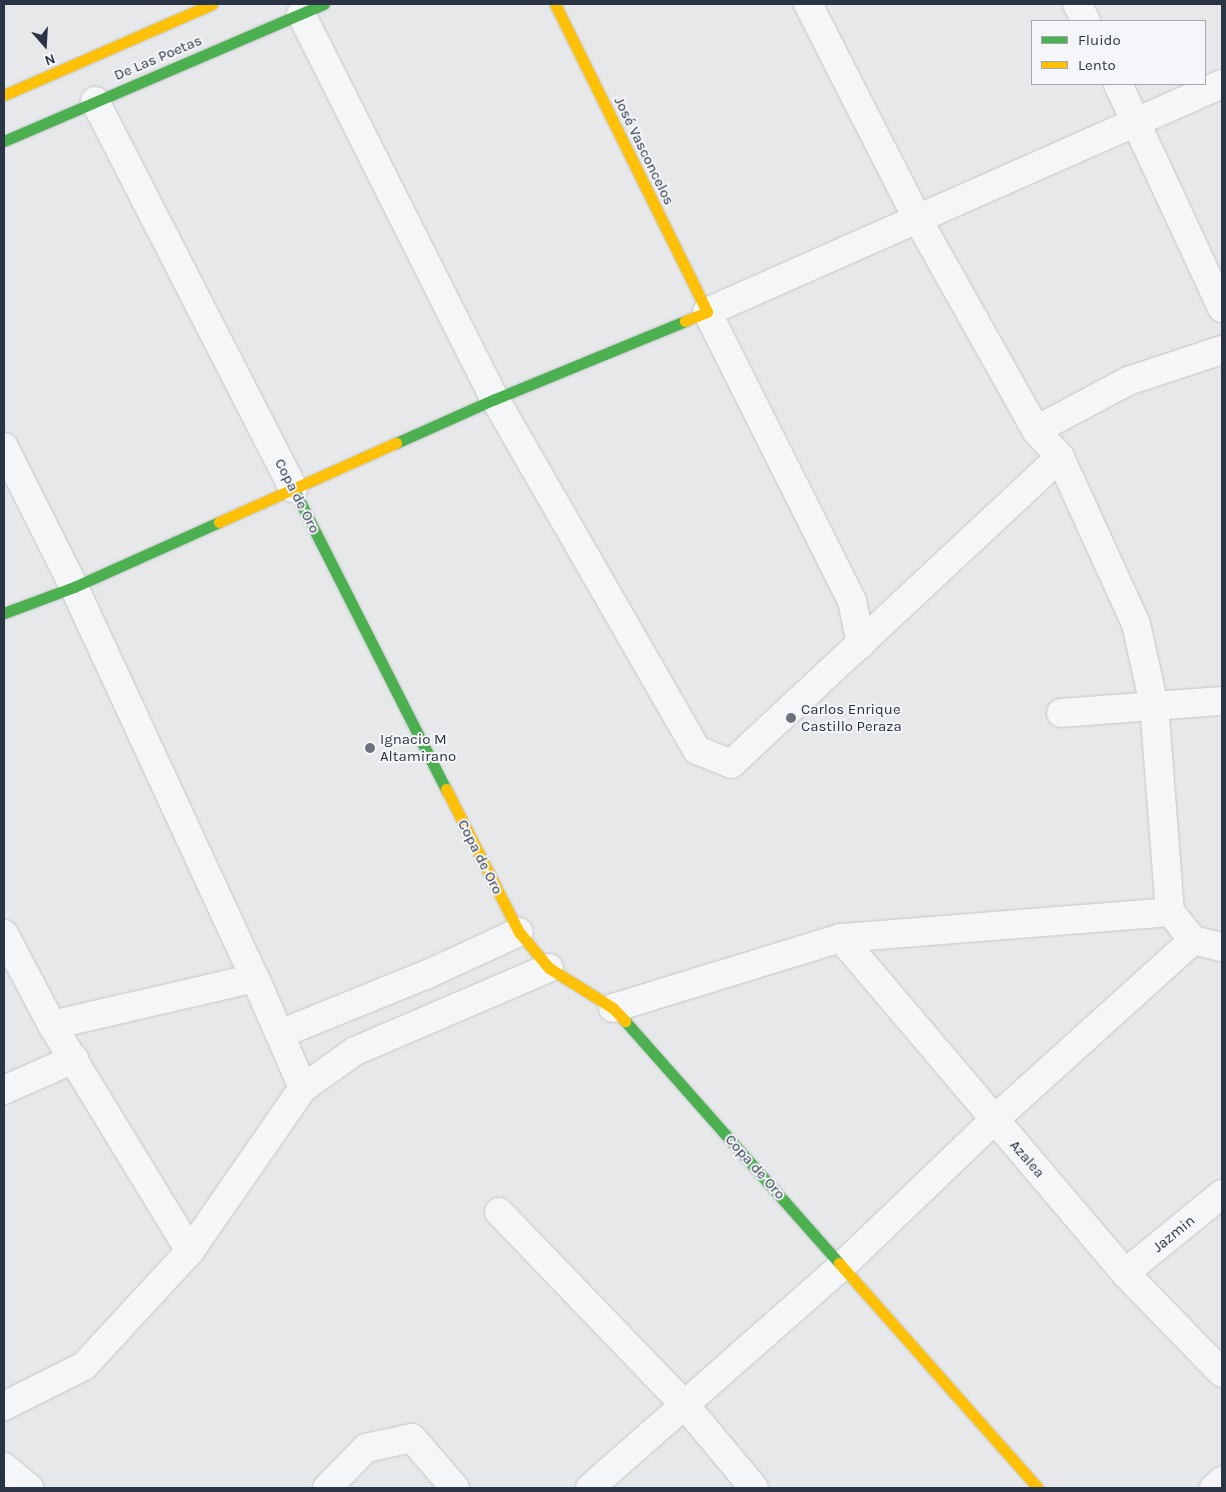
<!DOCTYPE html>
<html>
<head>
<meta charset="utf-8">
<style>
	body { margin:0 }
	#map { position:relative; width:1226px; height:1492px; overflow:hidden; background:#e6e8ea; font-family:Karla,sans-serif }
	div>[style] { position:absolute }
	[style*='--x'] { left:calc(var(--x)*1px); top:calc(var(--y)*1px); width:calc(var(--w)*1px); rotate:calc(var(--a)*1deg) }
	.roads { filter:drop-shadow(0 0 1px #c4c6c8) drop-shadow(0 0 1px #c4c6c8) }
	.street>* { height:28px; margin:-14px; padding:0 14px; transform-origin:14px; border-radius:14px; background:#f5f6f7 }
	.fast>* { height:11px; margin:-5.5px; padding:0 5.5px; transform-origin:5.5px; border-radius:5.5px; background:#4caf50 }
	.slow>* { height:11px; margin:-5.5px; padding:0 5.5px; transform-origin:5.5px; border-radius:5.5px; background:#ffc107 }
	.dots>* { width:14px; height:14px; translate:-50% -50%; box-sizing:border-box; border:2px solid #f4f6f9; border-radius:50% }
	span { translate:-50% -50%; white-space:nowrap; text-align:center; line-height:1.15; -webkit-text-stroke:4px #f4f6f9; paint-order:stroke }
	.street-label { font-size:15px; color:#2b3445 }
	.poi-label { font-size:15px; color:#2b3445 }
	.left { translate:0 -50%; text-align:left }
	.frame { position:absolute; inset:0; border:5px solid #2b3445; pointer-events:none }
	.legend { position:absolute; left:1031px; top:20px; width:175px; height:65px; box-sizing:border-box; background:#f4f6f9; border:1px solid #a4a8b1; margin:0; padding:6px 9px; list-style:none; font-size:15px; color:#2b3445 }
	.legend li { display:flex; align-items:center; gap:10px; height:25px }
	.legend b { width:25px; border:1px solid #a4a8b1 }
	.north { position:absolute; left:20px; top:20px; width:50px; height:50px; -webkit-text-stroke:4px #f4f6f9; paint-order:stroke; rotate:161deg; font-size:14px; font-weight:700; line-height:20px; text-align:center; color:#2b3445 }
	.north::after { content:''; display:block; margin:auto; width:18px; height:22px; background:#2b3445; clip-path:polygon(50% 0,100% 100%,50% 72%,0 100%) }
</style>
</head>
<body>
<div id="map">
	<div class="roads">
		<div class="street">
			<div style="--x:1077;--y:4;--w:19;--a:62"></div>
			<div style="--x:301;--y:14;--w:431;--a:63.3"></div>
			<div style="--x:495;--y:399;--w:405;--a:60.1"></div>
			<div style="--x:697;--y:750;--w:37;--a:22"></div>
			<div style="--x:731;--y:764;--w:450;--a:-43"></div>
			<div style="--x:1118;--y:84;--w:247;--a:65.1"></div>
			<div style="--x:95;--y:101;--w:435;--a:62.9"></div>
			<div style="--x:1036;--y:430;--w:104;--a:-28"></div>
			<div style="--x:1128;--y:381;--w:99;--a:-18.3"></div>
			<div style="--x:4;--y:447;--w:157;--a:63.4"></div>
			<div style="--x:74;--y:587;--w:431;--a:65.2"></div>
			<div style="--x:255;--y:978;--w:120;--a:66.4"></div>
			<div style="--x:861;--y:644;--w:44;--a:-101.8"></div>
			<div style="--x:852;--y:601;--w:323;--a:-116.6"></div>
			<div style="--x:707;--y:312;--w:563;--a:-23.88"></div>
			<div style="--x:1061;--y:713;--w:161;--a:-4.3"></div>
			<div style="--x:4;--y:934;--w:103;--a:62.2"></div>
			<div style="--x:52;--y:1025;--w:265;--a:58.6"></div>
			<div style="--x:841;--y:938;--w:439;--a:49.7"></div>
			<div style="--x:1125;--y:1273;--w:139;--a:45.9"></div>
			<div style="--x:1193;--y:940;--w:30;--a:14"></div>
			<div style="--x:613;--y:1008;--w:239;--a:-17.1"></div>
			<div style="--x:841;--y:938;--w:330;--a:-4.5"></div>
			<div style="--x:52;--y:1025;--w:208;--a:-13"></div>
			<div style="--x:280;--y:1034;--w:160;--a:-22.1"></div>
			<div style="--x:428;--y:974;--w:100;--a:-24.8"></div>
			<div style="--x:4;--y:1090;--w:77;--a:-23.9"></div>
			<div style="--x:499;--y:1212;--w:267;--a:46.1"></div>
			<div style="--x:684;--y:1404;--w:109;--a:50.2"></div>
			<div style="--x:1125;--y:1273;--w:125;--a:-39.2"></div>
			<div style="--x:4;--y:1406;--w:89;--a:-26.6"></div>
			<div style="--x:84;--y:1366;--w:156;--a:-47.3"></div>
			<div style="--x:190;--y:1251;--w:198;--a:-55.3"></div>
			<div style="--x:303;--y:1088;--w:64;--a:-35.4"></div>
			<div style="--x:355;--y:1051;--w:211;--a:-23.2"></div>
			<div style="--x:4;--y:1467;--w:33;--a:40"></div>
			<div style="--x:327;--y:1488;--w:56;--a:-45.7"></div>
			<div style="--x:366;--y:1448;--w:47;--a:-12.3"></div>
			<div style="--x:412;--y:1438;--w:66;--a:49.3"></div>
			<div style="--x:590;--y:1488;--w:337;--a:-41.4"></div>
			<div style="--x:843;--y:1265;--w:209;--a:-43.8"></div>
			<div style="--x:994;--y:1120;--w:268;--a:-42.1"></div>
			<div style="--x:1193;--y:940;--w:36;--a:-129"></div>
			<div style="--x:1170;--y:912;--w:208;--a:-94.4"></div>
			<div style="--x:1154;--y:705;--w:83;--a:-102.5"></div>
			<div style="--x:1136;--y:624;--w:183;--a:-114.5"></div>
			<div style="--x:1060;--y:457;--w:36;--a:-132"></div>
			<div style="--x:1036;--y:430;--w:243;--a:-119.3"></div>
			<div style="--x:917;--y:218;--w:240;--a:-117"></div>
			<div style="--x:1214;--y:1488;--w:11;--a:-41"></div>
		</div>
		<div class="fast">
			<div style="--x:4;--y:141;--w:348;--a:-23.2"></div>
			<div style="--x:396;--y:443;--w:108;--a:-24"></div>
			<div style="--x:495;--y:399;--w:205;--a:-22.3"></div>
			<div style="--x:293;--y:488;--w:338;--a:63.1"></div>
			<div style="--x:4;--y:613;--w:75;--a:-20.4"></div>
			<div style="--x:74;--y:587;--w:159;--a:-24.1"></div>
			<div style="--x:625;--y:1021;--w:323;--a:48.5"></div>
		</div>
		<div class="slow">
			<div style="--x:555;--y:4;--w:343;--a:63.7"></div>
			<div style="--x:707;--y:312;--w:24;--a:158"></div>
			<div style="--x:4;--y:95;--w:227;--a:-23.6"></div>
			<div style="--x:219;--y:522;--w:194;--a:-24.1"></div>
			<div style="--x:446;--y:789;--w:161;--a:63"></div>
			<div style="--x:519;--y:932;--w:47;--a:50.2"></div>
			<div style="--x:549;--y:968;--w:75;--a:32"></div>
			<div style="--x:613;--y:1008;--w:18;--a:47"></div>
			<div style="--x:839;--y:1263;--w:300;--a:48.5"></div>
		</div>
	</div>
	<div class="dots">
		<div style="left:791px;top:718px;background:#6c737f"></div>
		<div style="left:370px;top:748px;background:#6c737f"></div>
	</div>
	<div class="street-label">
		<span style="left:158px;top:58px;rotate:-23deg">De Las Poetas</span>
		<span style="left:644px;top:151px;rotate:64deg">José Vasconcelos</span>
		<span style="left:297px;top:496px;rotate:63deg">Copa de Oro</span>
		<span style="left:480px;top:857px;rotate:63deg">Copa de Oro</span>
		<span style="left:1027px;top:1159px;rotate:49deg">Azalea</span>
		<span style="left:755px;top:1167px;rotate:48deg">Copa de Oro</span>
		<span style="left:1174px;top:1234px;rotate:-39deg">Jazmin</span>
	</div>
	<div class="poi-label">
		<span class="left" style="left:801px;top:718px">Carlos Enrique<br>Castillo Peraza</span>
		<span class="left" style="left:380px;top:748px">Ignacio M<br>Altamirano</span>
	</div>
	<div class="frame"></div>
	<ul class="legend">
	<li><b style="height:6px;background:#4caf50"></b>Fluido</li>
	<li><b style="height:6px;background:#ffc107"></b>Lento</li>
	</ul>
	<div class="north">N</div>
</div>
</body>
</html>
